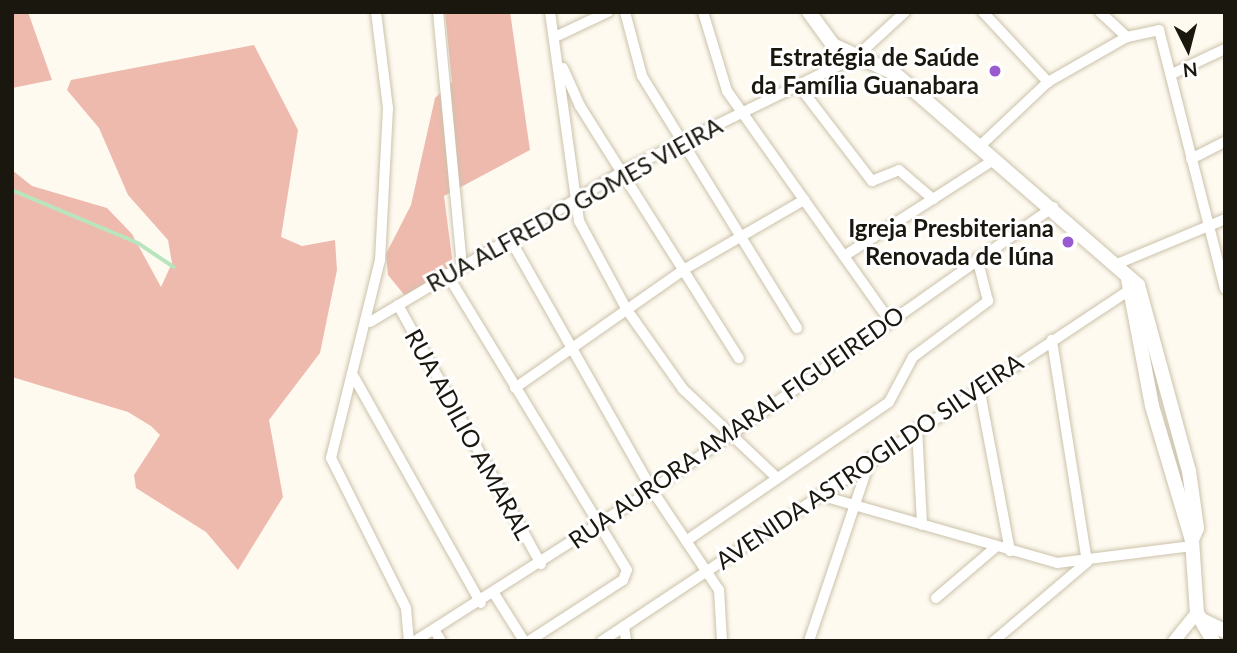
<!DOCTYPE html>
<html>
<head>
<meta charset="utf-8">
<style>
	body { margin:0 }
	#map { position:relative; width:1237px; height:653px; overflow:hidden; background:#fefaf0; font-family:Lato,sans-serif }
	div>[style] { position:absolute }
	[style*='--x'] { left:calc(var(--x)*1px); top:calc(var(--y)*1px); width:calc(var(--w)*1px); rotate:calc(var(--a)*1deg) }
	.green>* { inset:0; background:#eebaae }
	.stream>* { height:3.5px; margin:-1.75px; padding:0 1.75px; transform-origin:1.75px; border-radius:1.75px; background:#b8e5bd }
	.roads { filter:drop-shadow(0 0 2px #cbc2aa) drop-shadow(0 0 2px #cbc2aa) }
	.minor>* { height:10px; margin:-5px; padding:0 5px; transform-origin:5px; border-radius:5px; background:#fff }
	.tertiary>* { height:12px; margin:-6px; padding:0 6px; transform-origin:6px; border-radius:6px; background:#fff }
	.secondary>* { height:14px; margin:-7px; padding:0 7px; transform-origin:7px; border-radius:7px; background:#fff }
	.dots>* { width:19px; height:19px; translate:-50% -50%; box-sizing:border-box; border:4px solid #fff; border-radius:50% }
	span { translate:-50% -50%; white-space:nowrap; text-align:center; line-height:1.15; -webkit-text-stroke:6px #fff; paint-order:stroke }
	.poi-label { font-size:24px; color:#1a170e; font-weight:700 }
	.right { translate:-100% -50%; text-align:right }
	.street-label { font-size:24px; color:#1a170e }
	.frame { position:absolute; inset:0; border:14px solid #1a170e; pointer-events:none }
	.north { position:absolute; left:1153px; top:14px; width:70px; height:70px; -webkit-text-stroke:5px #fff; paint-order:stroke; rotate:174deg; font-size:19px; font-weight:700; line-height:28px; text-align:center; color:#1a170e }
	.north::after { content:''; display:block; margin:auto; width:24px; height:32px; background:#1a170e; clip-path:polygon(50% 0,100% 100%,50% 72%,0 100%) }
</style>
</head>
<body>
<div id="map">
	<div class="green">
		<div style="clip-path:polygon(12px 12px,28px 12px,52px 80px,12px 88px)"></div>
		<div style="clip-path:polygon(445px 12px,510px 12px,530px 150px,444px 196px,454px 273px,406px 297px,388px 275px,386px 254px,411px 205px,435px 98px,452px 82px)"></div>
		<div style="clip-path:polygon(254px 45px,298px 130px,281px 237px,302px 246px,335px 240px,337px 270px,320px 353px,269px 420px,283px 497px,238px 570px,206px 532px,136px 488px,134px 475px,160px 435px,151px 426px,128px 412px,12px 377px,12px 170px,32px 186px,107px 208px,132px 234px,161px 287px,172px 263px,168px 240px,128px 195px,99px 128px,67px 90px,71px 80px)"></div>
	</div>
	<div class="stream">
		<div style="--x:12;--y:190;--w:137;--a:22.8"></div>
		<div style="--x:138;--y:243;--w:43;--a:33.7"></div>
	</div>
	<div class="roads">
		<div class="minor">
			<div style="--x:376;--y:12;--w:97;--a:82.9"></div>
			<div style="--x:388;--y:108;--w:152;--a:93"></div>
			<div style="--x:380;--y:260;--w:204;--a:103.9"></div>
			<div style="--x:331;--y:458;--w:168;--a:63.4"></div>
			<div style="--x:406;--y:608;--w:33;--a:85"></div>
			<div style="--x:438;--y:12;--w:253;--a:84.6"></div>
			<div style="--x:550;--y:12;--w:211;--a:82.1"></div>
			<div style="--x:579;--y:221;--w:101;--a:61.7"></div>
			<div style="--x:627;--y:310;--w:97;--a:54.7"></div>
			<div style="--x:683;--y:389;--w:129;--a:43.4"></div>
			<div style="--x:625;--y:12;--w:66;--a:75.1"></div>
			<div style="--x:642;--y:76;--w:296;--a:58.4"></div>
			<div style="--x:703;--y:12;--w:83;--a:73.1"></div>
			<div style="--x:727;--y:91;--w:281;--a:54.7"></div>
			<div style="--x:983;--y:12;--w:96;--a:47.1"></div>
			<div style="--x:1100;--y:12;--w:37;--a:43"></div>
			<div style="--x:555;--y:37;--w:59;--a:-25.3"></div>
			<div style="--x:563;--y:68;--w:42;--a:65.9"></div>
			<div style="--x:580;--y:106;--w:298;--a:57.8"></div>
			<div style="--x:1172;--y:74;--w:59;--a:-25.3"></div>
			<div style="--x:799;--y:86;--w:120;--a:52.5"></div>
			<div style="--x:872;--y:181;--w:29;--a:-22"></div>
			<div style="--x:899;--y:170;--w:45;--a:40.5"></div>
			<div style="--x:980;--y:146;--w:93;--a:-43.3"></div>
			<div style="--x:1048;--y:82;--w:91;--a:-29.7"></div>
			<div style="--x:1127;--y:37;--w:33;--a:-12"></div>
			<div style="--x:1159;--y:30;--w:267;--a:75.7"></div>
			<div style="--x:1191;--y:159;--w:38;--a:-27"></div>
			<div style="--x:509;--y:237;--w:291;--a:60.5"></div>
			<div style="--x:652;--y:490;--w:120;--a:56.2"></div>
			<div style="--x:719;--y:590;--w:51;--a:86.6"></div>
			<div style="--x:844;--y:256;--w:179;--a:-32.7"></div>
			<div style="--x:1117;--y:264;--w:117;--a:-22.6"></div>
			<div style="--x:447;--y:274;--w:346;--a:58.7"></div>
			<div style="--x:627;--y:570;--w:11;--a:112"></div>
			<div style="--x:623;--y:580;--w:112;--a:147"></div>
			<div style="--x:398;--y:305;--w:296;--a:61.1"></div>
			<div style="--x:370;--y:322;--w:297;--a:-30.8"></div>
			<div style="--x:625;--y:170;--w:257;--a:-26.1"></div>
			<div style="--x:856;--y:57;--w:67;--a:-42.6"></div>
			<div style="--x:354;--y:377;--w:259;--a:60.7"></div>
			<div style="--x:979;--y:387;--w:167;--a:79.3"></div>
			<div style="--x:515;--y:388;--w:208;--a:-35"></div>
			<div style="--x:685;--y:269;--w:138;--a:-30.1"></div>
			<div style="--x:917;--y:428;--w:97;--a:87"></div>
			<div style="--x:819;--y:495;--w:248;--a:15.9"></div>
			<div style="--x:1057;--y:563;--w:136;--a:-7.2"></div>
			<div style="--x:686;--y:541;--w:246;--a:-34.4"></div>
			<div style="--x:889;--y:402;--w:51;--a:-61.9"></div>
			<div style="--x:913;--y:357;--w:94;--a:-36.7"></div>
			<div style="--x:988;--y:301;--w:44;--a:-104.3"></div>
			<div style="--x:495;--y:595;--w:54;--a:57.8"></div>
			<div style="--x:936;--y:598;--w:79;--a:-40.4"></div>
			<div style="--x:624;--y:626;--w:15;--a:82"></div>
			<div style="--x:435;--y:631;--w:12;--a:59"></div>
			<div style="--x:415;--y:641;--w:281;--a:-32.5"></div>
			<div style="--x:652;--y:490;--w:491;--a:-35.2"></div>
			<div style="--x:602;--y:641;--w:639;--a:-33.64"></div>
			<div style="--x:809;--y:641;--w:194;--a:-71.4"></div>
			<div style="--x:994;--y:641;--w:122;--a:-40.3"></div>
			<div style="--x:1087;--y:562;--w:225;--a:-99"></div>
		</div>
		<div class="tertiary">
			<div style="--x:1174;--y:641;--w:36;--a:-51"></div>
		</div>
		<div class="secondary">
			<div style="--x:809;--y:12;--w:41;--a:54"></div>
			<div style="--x:833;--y:45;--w:67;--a:24.7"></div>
			<div style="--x:894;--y:73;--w:323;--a:41"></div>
			<div style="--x:1138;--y:285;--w:193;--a:74.7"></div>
			<div style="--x:1189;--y:471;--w:58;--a:82"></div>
			<div style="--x:1197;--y:528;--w:13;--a:113"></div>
			<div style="--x:1192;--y:540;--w:73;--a:86.1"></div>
			<div style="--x:1197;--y:613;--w:32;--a:60"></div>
			<div style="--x:1128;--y:279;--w:129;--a:79.3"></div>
			<div style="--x:1152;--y:406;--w:140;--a:73.4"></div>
			<div style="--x:1200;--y:619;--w:28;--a:26"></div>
		</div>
	</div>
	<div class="dots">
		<div style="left:995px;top:71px;background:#995ad0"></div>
		<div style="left:1068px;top:242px;background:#995ad0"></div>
	</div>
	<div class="poi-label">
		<span class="right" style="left:979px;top:71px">Estratégia de Saúde<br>da Família Guanabara</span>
		<span class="right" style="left:1054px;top:242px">Igreja Presbiteriana<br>Renovada de Iúna</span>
	</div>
	<div class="street-label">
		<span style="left:574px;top:204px;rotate:-29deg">RUA ALFREDO GOMES VIEIRA</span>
		<span style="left:736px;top:427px;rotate:-35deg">RUA AURORA AMARAL FIGUEIREDO</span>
		<span style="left:469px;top:434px;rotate:61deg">RUA ADILIO AMARAL</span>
		<span style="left:869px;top:461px;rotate:-34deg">AVENIDA ASTROGILDO SILVEIRA</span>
	</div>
	<div class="frame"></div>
	<div class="north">N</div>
</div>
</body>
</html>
